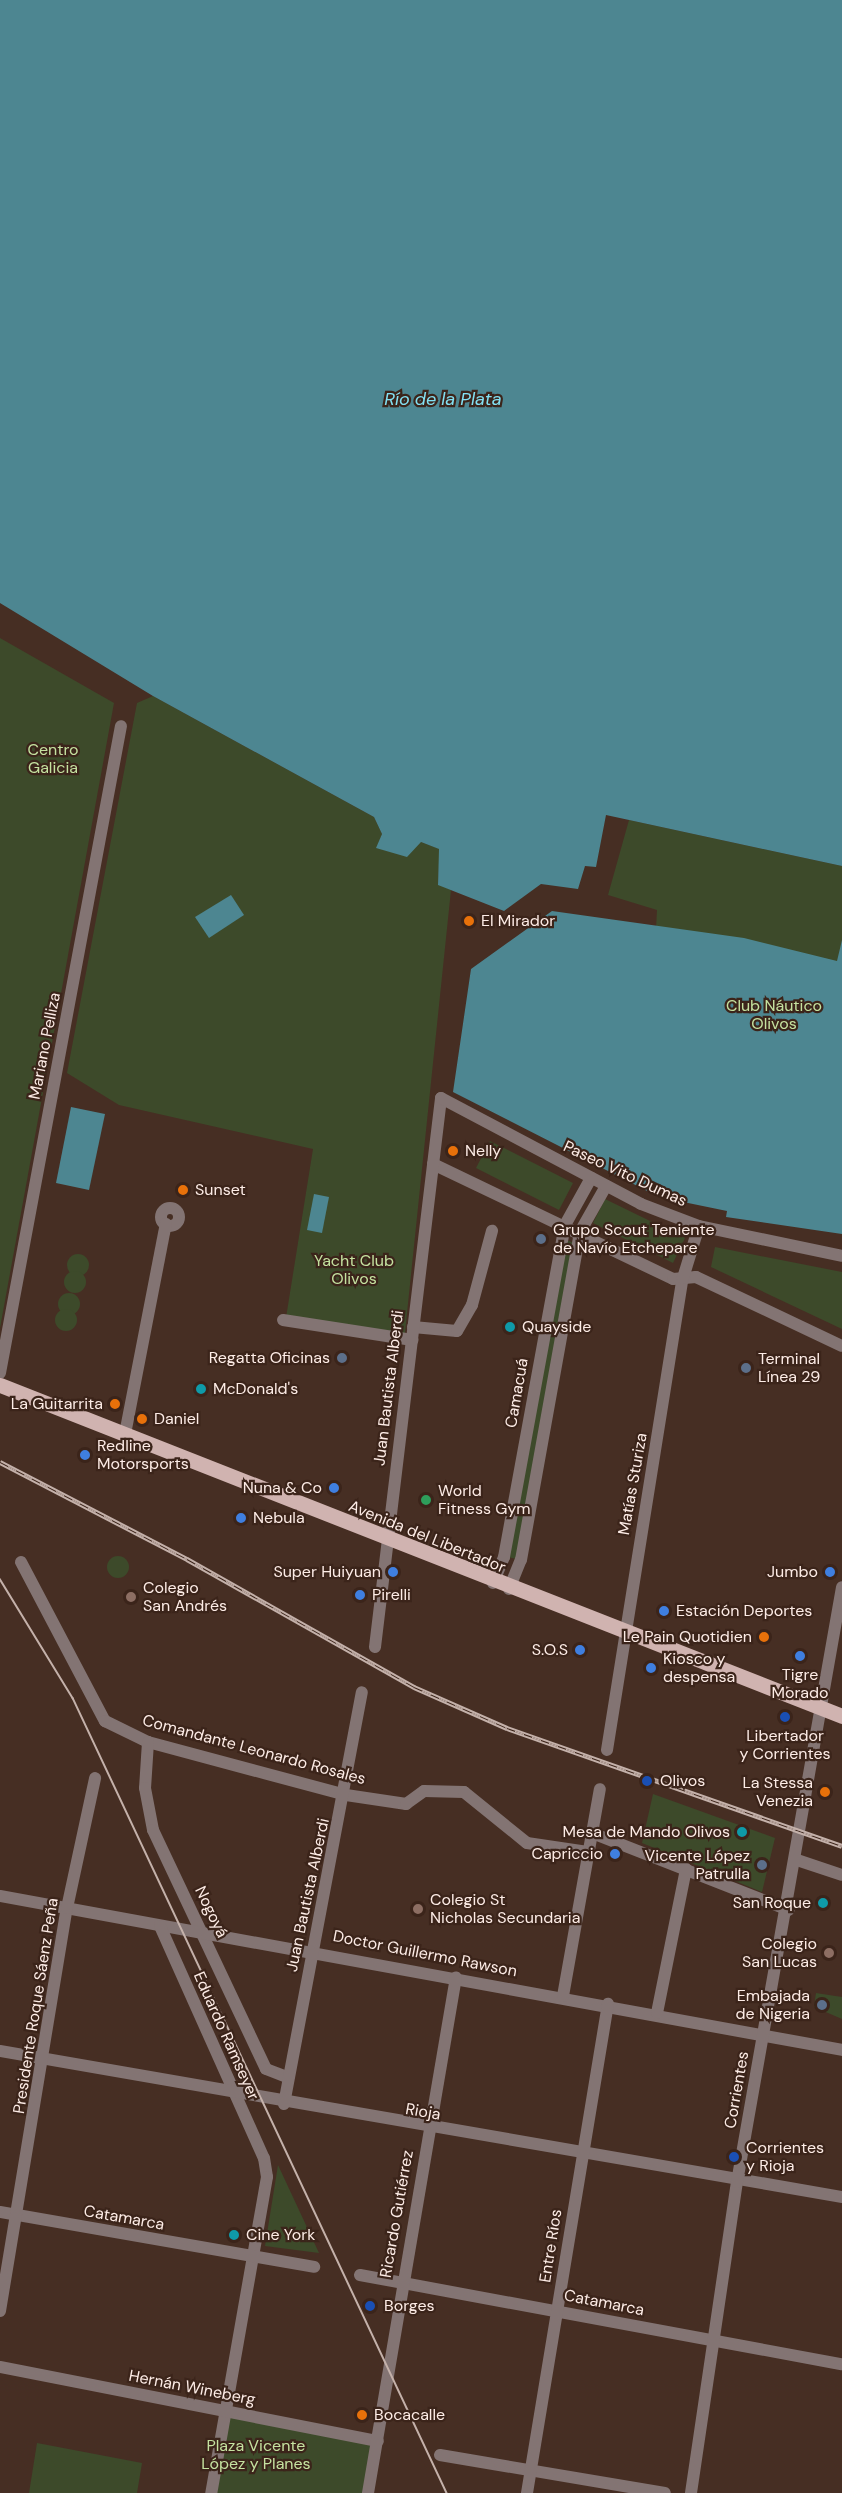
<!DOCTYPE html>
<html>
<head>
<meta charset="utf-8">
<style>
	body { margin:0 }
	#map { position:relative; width:842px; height:2493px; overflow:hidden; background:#462e23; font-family:"DM Sans",sans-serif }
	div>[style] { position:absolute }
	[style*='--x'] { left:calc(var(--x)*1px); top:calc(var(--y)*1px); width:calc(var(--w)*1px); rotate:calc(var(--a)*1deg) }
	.green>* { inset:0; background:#3d4a2a }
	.round { border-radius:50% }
	.water>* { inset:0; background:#4d8691 }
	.minor>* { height:12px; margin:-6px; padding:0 6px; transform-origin:6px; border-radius:6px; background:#837473 }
	.minor>.ring { margin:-6px; padding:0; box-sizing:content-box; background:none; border:12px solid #837473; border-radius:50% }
	.major>* { height:15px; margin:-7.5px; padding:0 7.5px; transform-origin:7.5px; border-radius:7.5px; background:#d0b3b0 }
	.tram>* { height:1.5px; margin:-0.75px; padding:0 0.75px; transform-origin:0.75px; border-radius:0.75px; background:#c4b1aa }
	.rail>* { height:5px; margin-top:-2.5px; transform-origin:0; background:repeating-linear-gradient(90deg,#3b241a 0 9px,#c4b1aa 0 18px); box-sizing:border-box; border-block:2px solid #c4b1aa }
	.dots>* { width:16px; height:16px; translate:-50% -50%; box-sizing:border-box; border:3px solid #3b241a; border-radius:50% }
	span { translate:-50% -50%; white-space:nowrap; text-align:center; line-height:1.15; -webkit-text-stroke:4.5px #3b241a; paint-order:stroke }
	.park-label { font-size:16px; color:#c5e2a0 }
	.poi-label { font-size:16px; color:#fdece6 }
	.left { translate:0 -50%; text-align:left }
	.right { translate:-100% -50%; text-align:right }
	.street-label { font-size:16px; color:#fdece6 }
	.water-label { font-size:18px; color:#83e1f3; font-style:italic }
</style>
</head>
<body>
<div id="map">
	<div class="green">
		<div style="clip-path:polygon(0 638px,114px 703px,0 1328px)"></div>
		<div style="clip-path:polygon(153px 696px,374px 817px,382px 834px,377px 848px,421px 842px,440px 849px,438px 884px,451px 890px,404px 1342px,285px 1324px,313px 1149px,119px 1105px,67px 1073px,137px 703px)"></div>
		<div style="clip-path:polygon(629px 820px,842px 866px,842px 1033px,721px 936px,656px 929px,657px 910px,608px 895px)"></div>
		<div style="clip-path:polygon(490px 1141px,573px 1183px,559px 1210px,476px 1168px)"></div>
		<div style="clip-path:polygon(605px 1199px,685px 1238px,673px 1263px,593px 1223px)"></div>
		<div style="clip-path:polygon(566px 1240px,574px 1243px,517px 1559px,507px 1557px)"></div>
		<div style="clip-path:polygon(715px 1247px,842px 1272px,842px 1329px,711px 1267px)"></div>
		<div class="round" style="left:67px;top:1254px;width:22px;height:22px"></div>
		<div class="round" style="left:64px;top:1271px;width:22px;height:22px"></div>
		<div class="round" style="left:58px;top:1293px;width:22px;height:22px"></div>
		<div class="round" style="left:55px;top:1309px;width:22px;height:22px"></div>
		<div class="round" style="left:107px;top:1556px;width:22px;height:22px"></div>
		<div style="clip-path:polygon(653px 1794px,775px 1838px,762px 1892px,642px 1843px)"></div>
		<div style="clip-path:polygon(816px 1993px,842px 1997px,842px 2019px,814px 2007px)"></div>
		<div style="clip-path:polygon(278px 2165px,319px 2253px,265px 2246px)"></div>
		<div style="clip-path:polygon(224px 2411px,378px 2441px,368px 2493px,211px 2493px)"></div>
		<div style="clip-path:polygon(37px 2443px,142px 2463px,137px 2493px,29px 2493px)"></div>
	</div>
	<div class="water">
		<div style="clip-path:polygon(0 0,842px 0,842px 866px,606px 815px,596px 867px,585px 866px,578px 889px,541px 884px,504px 911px,438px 885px,439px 849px,421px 842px,407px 857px,376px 848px,382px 834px,374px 817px,153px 696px,0 603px)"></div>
		<div style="clip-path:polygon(231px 895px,244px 915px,209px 938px,195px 917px)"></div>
		<div style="clip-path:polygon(552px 911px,744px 938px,837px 961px,842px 940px,842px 1234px,726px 1217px,727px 1211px,659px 1197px,453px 1092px,471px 969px)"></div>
		<div style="clip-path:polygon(71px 1107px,105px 1114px,89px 1190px,56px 1183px)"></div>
		<div style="clip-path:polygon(314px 1194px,329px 1197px,322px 1233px,307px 1230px)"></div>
	</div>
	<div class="minor">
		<div style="--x:433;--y:1164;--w:266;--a:25.6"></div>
		<div style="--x:673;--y:1279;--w:23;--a:-5"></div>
		<div style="--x:696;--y:1277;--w:161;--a:25.3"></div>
		<div class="ring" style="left:161px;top:1208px;width:6px;height:6px"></div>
		<div style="--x:283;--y:1320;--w:131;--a:8.8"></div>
		<div style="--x:413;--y:1327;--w:44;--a:5.2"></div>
		<div style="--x:457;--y:1331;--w:30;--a:-60"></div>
		<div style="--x:472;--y:1305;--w:77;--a:-74.9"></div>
		<div style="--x:0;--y:1373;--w:658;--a:-79.41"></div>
		<div style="--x:125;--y:1434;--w:214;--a:-79"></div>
		<div style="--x:21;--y:1562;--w:180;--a:62.2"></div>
		<div style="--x:105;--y:1721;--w:48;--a:26"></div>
		<div style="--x:148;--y:1742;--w:205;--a:15"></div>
		<div style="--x:346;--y:1795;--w:61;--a:8.5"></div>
		<div style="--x:406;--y:1804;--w:22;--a:-36"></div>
		<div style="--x:424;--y:1791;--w:40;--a:1.4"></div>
		<div style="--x:464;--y:1792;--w:81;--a:39"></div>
		<div style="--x:527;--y:1843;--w:63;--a:8.3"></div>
		<div style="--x:493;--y:1583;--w:28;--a:-67"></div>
		<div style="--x:504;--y:1557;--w:338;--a:-79.6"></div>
		<div style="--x:565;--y:1225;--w:54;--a:-61"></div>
		<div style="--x:509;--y:1589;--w:31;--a:-68"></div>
		<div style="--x:521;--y:1560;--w:333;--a:-79.8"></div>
		<div style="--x:580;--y:1232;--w:53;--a:-60.5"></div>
		<div style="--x:375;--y:1647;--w:553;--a:-83.14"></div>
		<div style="--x:441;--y:1098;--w:226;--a:27.9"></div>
		<div style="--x:641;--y:1204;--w:62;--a:20.8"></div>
		<div style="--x:699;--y:1226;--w:146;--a:11.8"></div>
		<div style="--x:148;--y:1742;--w:46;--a:93.7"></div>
		<div style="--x:145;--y:1788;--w:43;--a:79.2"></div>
		<div style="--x:153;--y:1830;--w:264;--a:64.7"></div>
		<div style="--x:266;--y:2069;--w:22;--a:21"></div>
		<div style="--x:607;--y:1750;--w:478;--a:-80.9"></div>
		<div style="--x:683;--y:1278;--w:54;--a:-72.9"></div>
		<div style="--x:592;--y:1833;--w:211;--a:21.4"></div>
		<div style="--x:797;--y:1860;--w:47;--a:18.4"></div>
		<div style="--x:0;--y:1896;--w:856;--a:10.36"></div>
		<div style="--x:160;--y:1926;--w:254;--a:65.9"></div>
		<div style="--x:264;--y:2158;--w:19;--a:81"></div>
		<div style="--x:267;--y:2177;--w:321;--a:100"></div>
		<div style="--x:563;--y:1996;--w:210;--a:-79.9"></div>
		<div style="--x:657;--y:2013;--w:147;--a:-78.6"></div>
		<div style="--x:0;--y:2051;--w:855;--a:9.84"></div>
		<div style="--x:284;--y:2104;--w:419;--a:-79.3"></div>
		<div style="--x:0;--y:2212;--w:319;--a:9.9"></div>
		<div style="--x:360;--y:2275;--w:490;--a:10.5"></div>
		<div style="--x:0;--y:2311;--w:409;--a:-80.6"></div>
		<div style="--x:67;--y:1908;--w:133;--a:-77.8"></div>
		<div style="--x:0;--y:2367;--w:385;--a:11.1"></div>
		<div style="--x:440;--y:2455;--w:228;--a:9.6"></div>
		<div style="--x:368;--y:2493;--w:523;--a:-80.32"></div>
		<div style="--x:527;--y:2493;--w:496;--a:-80.6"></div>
		<div style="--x:691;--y:2493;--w:314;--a:-81.6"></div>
		<div style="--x:737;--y:2182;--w:604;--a:-79.99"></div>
	</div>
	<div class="major">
		<div style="--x:0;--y:1385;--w:905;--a:21.46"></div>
	</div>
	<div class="tram">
		<div style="--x:0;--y:1579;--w:140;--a:58.5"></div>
		<div style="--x:73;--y:1698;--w:879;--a:64.81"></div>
	</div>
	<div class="rail">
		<div style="--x:0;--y:1462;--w:211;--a:27.4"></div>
		<div style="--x:187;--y:1559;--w:261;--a:29.4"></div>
		<div style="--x:414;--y:1687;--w:102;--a:23.8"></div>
		<div style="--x:507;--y:1728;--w:355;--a:19.4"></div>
	</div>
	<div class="dots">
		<div style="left:469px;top:921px;background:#e8710a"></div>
		<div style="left:453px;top:1151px;background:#e8710a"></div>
		<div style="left:183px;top:1190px;background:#e8710a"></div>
		<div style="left:541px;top:1239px;background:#5c6f8a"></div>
		<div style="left:510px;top:1327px;background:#0f9aa8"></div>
		<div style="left:342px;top:1358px;background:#5c6f8a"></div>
		<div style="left:746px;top:1368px;background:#5c6f8a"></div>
		<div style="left:201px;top:1389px;background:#0f9aa8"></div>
		<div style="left:115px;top:1404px;background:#e8710a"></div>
		<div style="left:142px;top:1419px;background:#e8710a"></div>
		<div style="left:85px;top:1455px;background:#3f7fe0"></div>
		<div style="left:334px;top:1488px;background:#3f7fe0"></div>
		<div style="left:426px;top:1500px;background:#2e9e5b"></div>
		<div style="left:241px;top:1518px;background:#3f7fe0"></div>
		<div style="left:393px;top:1572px;background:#3f7fe0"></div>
		<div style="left:830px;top:1572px;background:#3f7fe0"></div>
		<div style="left:360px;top:1595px;background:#3f7fe0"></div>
		<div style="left:131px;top:1597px;background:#8d6e63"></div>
		<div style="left:664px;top:1611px;background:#3f7fe0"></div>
		<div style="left:764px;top:1637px;background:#e8710a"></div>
		<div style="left:580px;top:1650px;background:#3f7fe0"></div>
		<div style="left:800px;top:1656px;background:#3f7fe0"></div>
		<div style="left:651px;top:1668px;background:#3f7fe0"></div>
		<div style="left:785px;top:1717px;background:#1a4fb4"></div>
		<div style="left:647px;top:1781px;background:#1a4fb4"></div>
		<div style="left:825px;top:1792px;background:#e8710a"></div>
		<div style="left:742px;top:1832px;background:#0f9aa8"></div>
		<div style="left:615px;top:1854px;background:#3f7fe0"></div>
		<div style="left:762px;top:1865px;background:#5c6f8a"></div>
		<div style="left:823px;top:1903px;background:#0f9aa8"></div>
		<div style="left:418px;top:1909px;background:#8d6e63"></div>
		<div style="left:829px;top:1953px;background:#8d6e63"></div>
		<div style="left:822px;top:2005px;background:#5c6f8a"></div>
		<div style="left:734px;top:2157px;background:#1a4fb4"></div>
		<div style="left:234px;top:2235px;background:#0f9aa8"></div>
		<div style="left:370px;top:2306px;background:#1a4fb4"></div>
		<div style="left:362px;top:2415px;background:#e8710a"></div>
	</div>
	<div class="park-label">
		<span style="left:53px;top:759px">Centro<br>Galicia</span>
		<span style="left:774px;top:1015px">Club Náutico<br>Olivos</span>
		<span style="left:354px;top:1270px">Yacht Club<br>Olivos</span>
		<span style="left:256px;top:2455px">Plaza Vicente<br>López y Planes</span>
	</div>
	<div class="poi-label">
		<span class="left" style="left:481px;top:921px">El Mirador</span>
		<span class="left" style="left:465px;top:1151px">Nelly</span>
		<span class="left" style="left:195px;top:1190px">Sunset</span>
		<span class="left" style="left:553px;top:1239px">Grupo Scout Teniente<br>de Navío Etchepare</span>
		<span class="left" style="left:522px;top:1327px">Quayside</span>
		<span class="right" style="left:330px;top:1358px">Regatta Oficinas</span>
		<span class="left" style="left:758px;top:1368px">Terminal<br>Línea 29</span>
		<span class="left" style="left:213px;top:1389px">McDonald's</span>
		<span class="right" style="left:103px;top:1404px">La Guitarrita</span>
		<span class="left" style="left:154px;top:1419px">Daniel</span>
		<span class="left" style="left:97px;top:1455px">Redline<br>Motorsports</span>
		<span class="right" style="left:322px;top:1488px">Nuna &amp; Co</span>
		<span class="left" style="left:438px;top:1500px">World<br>Fitness Gym</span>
		<span class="left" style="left:253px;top:1518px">Nebula</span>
		<span class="right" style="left:381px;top:1572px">Super Huiyuan</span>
		<span class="right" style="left:818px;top:1572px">Jumbo</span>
		<span class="left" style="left:143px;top:1597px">Colegio<br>San Andrés</span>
		<span class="left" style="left:372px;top:1595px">Pirelli</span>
		<span class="left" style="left:676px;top:1611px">Estación Deportes</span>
		<span class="right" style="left:752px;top:1637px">Le Pain Quotidien</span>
		<span class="right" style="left:568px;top:1650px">S.O.S</span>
		<span class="left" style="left:663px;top:1668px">Kiosco y<br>despensa</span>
		<span style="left:800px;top:1684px">Tigre<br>Morado</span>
		<span style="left:785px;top:1745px">Libertador<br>y Corrientes</span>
		<span class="left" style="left:660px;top:1781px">Olivos</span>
		<span class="right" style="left:813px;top:1792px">La Stessa<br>Venezia</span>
		<span class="right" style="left:730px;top:1832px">Mesa de Mando Olivos</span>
		<span class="right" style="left:603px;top:1854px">Capriccio</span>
		<span class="right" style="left:750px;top:1865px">Vicente López<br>Patrulla</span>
		<span class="left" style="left:430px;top:1909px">Colegio St<br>Nicholas Secundaria</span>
		<span class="right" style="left:811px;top:1903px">San Roque</span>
		<span class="right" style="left:817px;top:1953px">Colegio<br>San Lucas</span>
		<span class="right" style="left:810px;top:2005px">Embajada<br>de Nigeria</span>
		<span class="left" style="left:746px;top:2157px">Corrientes<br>y Rioja</span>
		<span class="left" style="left:246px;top:2235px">Cine York</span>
		<span class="left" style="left:384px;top:2306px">Borges</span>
		<span class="left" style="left:374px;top:2415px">Bocacalle</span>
	</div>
	<div class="street-label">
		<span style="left:45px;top:1046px;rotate:-79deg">Mariano Pelliza</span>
		<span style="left:625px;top:1174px;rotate:25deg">Paseo Vito Dumas</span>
		<span style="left:389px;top:1388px;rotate:-83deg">Juan Bautista Alberdi</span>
		<span style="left:517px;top:1393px;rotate:-80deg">Camacuá</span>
		<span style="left:633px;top:1484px;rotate:-80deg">Matías Sturiza</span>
		<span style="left:427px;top:1537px;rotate:22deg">Avenida del Libertador</span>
		<span style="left:254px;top:1750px;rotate:15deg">Comandante Leonardo Rosales</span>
		<span style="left:308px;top:1895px;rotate:-78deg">Juan Bautista Alberdi</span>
		<span style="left:211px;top:1912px;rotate:64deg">Nogoyá</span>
		<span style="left:425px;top:1954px;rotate:11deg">Doctor Guillermo Rawson</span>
		<span style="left:36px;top:2006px;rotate:-81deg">Presidente Roque Sáenz Peña</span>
		<span style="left:226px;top:2036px;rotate:66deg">Eduardo Ramseyer</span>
		<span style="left:737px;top:2090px;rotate:-80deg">Corrientes</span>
		<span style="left:423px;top:2112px;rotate:10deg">Rioja</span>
		<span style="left:397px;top:2214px;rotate:-80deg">Ricardo Gutiérrez</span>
		<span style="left:124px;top:2218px;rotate:10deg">Catamarca</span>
		<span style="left:551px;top:2246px;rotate:-81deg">Entre Ríos</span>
		<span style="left:604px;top:2303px;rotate:11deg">Catamarca</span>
		<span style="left:192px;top:2388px;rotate:11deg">Hernán Wineberg</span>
	</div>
	<div class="water-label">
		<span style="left:443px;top:399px">Río de la Plata</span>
	</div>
</div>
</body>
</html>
